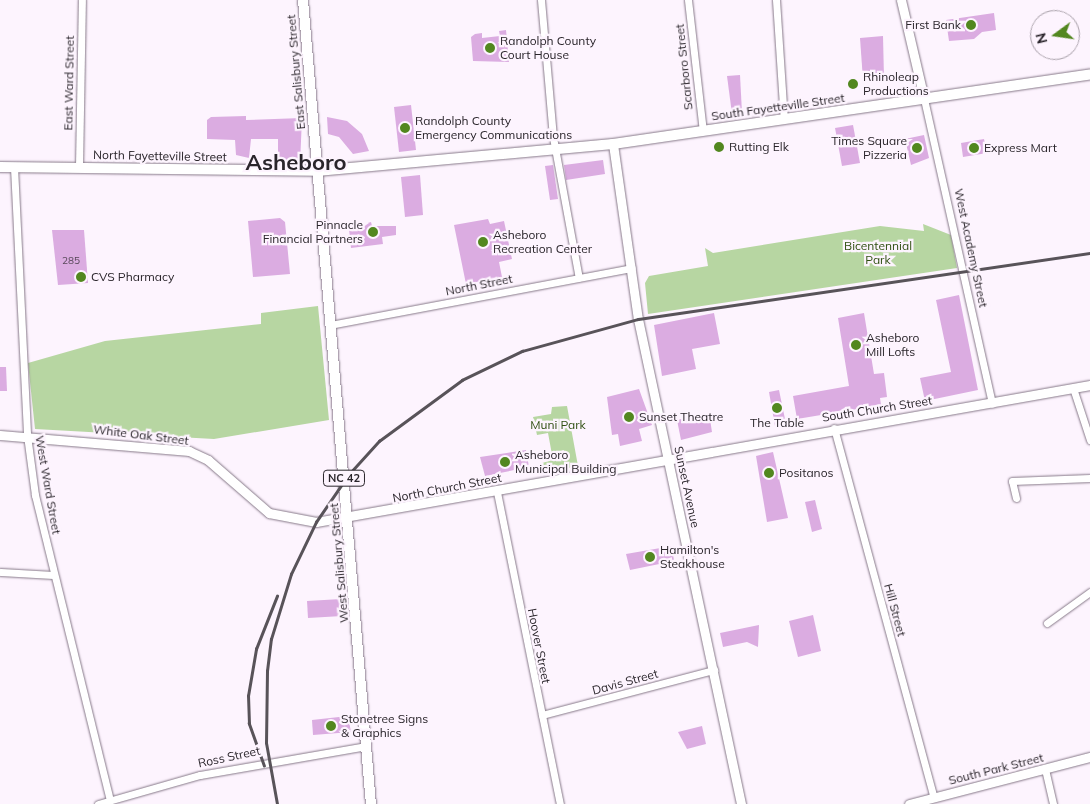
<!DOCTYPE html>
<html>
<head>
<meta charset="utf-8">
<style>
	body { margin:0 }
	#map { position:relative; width:1090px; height:804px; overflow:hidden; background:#fdf4fe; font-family:Mulish,sans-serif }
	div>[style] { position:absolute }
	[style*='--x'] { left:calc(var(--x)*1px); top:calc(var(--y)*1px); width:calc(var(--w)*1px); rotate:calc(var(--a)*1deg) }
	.green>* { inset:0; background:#b7d6a2 }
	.building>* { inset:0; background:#dbace1 }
	.roads { filter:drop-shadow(0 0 1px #877989) drop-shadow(0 0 1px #877989) }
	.street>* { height:7px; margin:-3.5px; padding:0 3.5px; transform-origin:3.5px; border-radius:3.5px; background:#fff }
	.secondary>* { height:9px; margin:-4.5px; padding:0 4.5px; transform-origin:4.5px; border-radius:4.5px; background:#fff }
	.primary>* { height:10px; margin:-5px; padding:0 5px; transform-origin:5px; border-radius:5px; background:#fff }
	.rail>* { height:2.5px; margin:-1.25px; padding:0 1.25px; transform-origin:1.25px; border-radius:1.25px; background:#585359 }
	.dots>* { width:14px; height:14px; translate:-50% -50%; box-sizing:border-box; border:2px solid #fdf4fe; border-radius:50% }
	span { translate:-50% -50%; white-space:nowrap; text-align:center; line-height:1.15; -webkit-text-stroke:4.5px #fdf4fe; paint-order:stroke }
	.number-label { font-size:10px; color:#564758 }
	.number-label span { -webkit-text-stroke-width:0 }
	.shield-label span { padding:1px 4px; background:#fdf4fe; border:1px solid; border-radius:4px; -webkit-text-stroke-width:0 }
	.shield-label { font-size:11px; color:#2a252b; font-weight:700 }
	.poi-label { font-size:12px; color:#2a252b }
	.right { translate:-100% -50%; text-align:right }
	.left { translate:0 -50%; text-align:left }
	.street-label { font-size:12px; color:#2a252b }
	.park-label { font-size:12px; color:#2e4e10 }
	.town-label { font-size:22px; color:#2a252b; font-weight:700 }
	.north { position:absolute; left:1030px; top:10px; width:50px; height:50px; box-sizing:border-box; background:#fdf4fe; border:1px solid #a9a1aa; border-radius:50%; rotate:256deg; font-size:14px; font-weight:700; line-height:20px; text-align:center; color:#2a252b }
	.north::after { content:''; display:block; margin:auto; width:18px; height:22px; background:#52871f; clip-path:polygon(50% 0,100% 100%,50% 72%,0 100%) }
</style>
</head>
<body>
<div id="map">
	<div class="green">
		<div style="clip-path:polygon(923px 224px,951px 235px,957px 268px,648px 314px,645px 283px,649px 276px,708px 266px,705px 248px,713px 253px,880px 226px,924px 231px)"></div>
		<div style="clip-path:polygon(318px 306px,329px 420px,214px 439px,35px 429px,28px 363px,105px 341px,261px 324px,261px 313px)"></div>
		<div style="clip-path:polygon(567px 406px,578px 466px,545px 473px,542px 463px,553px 460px,548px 433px,537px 435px,533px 417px,551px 414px,552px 407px)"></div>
	</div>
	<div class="building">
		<div style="clip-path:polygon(994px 13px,996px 30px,982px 32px,974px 39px,949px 41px,946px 20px)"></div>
		<div style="clip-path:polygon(506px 30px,509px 62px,473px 61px,471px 37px,475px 34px,482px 33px,482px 38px,500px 36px,499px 31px)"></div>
		<div style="clip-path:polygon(883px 36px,884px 78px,863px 80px,860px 38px)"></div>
		<div style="clip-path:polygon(740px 75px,742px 113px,732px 114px,727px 76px)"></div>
		<div style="clip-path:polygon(411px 105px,416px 150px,399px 152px,394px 107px)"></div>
		<div style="clip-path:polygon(246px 116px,246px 120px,302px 118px,300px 164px,278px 164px,278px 139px,251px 139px,249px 158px,236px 155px,235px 140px,207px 139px,207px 120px,211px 117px)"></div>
		<div style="clip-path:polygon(327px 117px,347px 121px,362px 134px,369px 151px,353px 154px,339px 137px,328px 134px)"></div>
		<div style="clip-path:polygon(853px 125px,860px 163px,842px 166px,835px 128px)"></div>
		<div style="clip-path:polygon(924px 135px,929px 158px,911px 165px,905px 139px)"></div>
		<div style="clip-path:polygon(984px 139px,987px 153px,963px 157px,961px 143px)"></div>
		<div style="clip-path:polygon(603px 160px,605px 174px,566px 180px,564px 165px)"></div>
		<div style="clip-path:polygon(553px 165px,558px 199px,550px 200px,545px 166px)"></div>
		<div style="clip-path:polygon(420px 175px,423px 215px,405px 217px,401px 177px)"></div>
		<div style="clip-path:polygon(280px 218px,285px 222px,290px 274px,253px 277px,248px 221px)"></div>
		<div style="clip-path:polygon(488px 219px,490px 224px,504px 221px,512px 259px,499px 262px,502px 277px,466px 284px,454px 225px)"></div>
		<div style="clip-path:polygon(371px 222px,372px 226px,396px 226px,396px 235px,382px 237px,383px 244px,351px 248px,349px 229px)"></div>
		<div style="clip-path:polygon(52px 230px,84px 230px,88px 283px,58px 285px)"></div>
		<div style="clip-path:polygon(959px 295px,978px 390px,925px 401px,920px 378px,951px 372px,936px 300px)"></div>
		<div style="clip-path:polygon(714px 313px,720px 344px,692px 349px,696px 369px,662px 376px,654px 325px)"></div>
		<div style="clip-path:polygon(864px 313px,874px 374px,884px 373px,887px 397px,880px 398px,881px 405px,797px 419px,793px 396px,849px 386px,838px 318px)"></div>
		<div style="clip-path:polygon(0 367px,6px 367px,7px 391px,0 391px)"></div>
		<div style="clip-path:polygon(639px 389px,652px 425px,639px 429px,642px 441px,620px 446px,618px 434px,612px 435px,607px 397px)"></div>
		<div style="clip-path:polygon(779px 390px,786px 424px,775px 426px,769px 392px)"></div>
		<div style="clip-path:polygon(709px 413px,712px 432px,681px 440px,677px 420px)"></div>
		<div style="clip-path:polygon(526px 450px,529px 467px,485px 476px,480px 457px)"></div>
		<div style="clip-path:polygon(773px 452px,788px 518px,767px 522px,756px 456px)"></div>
		<div style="clip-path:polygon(815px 500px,822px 529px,812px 532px,805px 502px)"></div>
		<div style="clip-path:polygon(672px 546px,674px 561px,630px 570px,626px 554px)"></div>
		<div style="clip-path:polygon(341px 599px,342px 616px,308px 618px,307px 601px)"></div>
		<div style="clip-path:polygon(813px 615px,821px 651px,798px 657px,789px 621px)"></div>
		<div style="clip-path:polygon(759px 625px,758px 647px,747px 642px,723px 647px,720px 633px)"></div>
		<div style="clip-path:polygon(348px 716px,351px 732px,313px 735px,312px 720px)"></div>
		<div style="clip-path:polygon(702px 726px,706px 744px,687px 749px,678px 732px)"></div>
	</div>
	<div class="roads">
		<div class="street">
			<div style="--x:541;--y:0;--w:138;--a:85"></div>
			<div style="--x:553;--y:137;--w:143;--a:79.6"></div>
			<div style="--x:688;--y:0;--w:132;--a:83.5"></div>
			<div style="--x:776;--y:0;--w:119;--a:86.2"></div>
			<div style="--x:924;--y:99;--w:312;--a:77.4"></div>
			<div style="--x:14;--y:167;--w:268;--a:87.2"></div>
			<div style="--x:27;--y:435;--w:61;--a:82.4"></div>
			<div style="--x:35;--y:495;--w:314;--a:76.2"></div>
			<div style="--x:79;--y:167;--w:167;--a:-89"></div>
			<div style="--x:330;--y:325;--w:307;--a:-10.7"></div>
			<div style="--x:1073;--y:388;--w:55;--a:71.9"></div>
			<div style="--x:834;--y:428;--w:383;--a:74.9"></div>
			<div style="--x:497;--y:492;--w:318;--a:78.6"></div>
			<div style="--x:1016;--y:498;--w:17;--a:-103"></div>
			<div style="--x:1012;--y:481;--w:78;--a:-2.2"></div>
			<div style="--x:0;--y:572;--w:54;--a:3.2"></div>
			<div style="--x:1047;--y:623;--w:53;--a:-35.8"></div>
			<div style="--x:542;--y:715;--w:178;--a:-14.7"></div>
			<div style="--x:1045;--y:769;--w:36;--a:77"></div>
			<div style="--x:98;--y:804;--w:106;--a:-15.9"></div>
			<div style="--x:200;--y:775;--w:169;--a:-9.9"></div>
		</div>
		<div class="secondary">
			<div style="--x:901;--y:0;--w:102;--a:76.9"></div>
			<div style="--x:613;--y:144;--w:177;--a:81.9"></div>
			<div style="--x:638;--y:319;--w:496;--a:78"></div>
			<div style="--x:0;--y:435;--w:190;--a:4.8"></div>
			<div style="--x:189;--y:451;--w:21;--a:25"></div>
			<div style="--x:208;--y:460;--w:81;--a:41"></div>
			<div style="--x:269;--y:513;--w:48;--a:10.8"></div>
			<div style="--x:316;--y:522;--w:786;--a:-10.04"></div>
			<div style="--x:909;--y:804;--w:187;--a:-14.6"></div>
		</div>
		<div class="primary">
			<div style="--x:303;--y:0;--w:807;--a:85.17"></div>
			<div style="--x:0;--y:167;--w:317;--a:0.7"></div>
			<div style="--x:317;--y:171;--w:297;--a:-5.2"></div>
			<div style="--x:613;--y:144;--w:482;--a:-8.3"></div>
		</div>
	</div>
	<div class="rail">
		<div style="--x:264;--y:766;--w:45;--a:-109.7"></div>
		<div style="--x:249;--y:724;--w:28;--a:-92"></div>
		<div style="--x:248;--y:696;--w:48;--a:-80.3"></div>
		<div style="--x:256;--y:649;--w:57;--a:-68.4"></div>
		<div style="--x:277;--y:804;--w:62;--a:-100.2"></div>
		<div style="--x:266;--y:743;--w:72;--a:-89.2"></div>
		<div style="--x:267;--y:671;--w:32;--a:-83"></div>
		<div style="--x:271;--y:639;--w:68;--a:-72.9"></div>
		<div style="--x:291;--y:574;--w:58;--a:-64.3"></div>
		<div style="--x:316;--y:522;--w:58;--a:-55.5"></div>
		<div style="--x:349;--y:474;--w:45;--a:-47.7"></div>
		<div style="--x:379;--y:441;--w:103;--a:-36.3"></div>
		<div style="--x:462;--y:380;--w:67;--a:-25.8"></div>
		<div style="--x:522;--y:351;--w:120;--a:-15.4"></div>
		<div style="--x:638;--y:319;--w:457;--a:-8.3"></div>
	</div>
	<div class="dots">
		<div style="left:971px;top:25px;background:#52871f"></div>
		<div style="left:490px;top:48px;background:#52871f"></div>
		<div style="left:853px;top:84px;background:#52871f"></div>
		<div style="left:405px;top:128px;background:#52871f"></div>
		<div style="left:719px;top:147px;background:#52871f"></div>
		<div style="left:917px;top:148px;background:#52871f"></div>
		<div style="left:974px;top:148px;background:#52871f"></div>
		<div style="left:373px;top:232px;background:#52871f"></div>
		<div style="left:483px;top:242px;background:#52871f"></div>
		<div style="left:81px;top:277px;background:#52871f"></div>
		<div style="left:856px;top:345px;background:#52871f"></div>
		<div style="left:777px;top:408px;background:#52871f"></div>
		<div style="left:629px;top:417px;background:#52871f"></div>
		<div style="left:505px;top:462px;background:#52871f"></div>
		<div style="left:769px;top:473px;background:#52871f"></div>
		<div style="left:650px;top:557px;background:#52871f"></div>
		<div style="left:331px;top:726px;background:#52871f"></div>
	</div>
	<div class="number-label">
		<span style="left:71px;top:261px">285</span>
	</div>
	<div class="shield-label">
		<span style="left:344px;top:478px">NC 42</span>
	</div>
	<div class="poi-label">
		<span class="right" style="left:961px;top:25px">First Bank</span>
		<span class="left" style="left:500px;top:48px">Randolph County<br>Court House</span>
		<span class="left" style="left:863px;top:84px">Rhinoleap<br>Productions</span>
		<span class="left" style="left:415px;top:128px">Randolph County<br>Emergency Communications</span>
		<span class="right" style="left:907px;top:148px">Times Square<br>Pizzeria</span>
		<span class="left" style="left:729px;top:147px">Rutting Elk</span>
		<span class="left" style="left:984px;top:148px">Express Mart</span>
		<span class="right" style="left:363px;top:232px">Pinnacle<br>Financial Partners</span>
		<span class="left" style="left:493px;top:242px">Asheboro<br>Recreation Center</span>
		<span class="left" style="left:91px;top:277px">CVS Pharmacy</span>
		<span class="left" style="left:866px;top:345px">Asheboro<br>Mill Lofts</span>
		<span class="left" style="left:639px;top:417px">Sunset Theatre</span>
		<span style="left:777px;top:423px">The Table</span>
		<span class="left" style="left:515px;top:462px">Asheboro<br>Municipal Building</span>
		<span class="left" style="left:779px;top:473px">Positanos</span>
		<span class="left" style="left:660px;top:557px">Hamilton's<br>Steakhouse</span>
		<span class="left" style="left:341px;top:726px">Stonetree Signs<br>&amp; Graphics</span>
	</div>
	<div class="street-label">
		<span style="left:684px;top:67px;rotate:-96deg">Scarboro Street</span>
		<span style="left:296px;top:72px;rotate:-95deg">East Salisbury Street</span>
		<span style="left:69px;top:83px;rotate:-89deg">East Ward Street</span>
		<span style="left:778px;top:107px;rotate:-8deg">South Fayetteville Street</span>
		<span style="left:160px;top:156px;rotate:1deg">North Fayetteville Street</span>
		<span style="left:971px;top:248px;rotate:78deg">West Academy Street</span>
		<span style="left:479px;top:285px;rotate:-11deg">North Street</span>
		<span style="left:877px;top:409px;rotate:-9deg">South Church Street</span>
		<span style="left:141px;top:435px;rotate:7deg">White Oak Street</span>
		<span style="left:48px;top:485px;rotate:80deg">West Ward Street</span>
		<span style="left:687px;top:487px;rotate:78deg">Sunset Avenue</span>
		<span style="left:447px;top:488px;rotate:-11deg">North Church Street</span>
		<span style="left:339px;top:563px;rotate:-95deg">West Salisbury Street</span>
		<span style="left:895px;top:610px;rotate:75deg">Hill Street</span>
		<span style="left:539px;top:646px;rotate:79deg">Hoover Street</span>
		<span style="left:625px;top:682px;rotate:-15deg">Davis Street</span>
		<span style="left:229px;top:757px;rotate:-12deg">Ross Street</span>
		<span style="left:996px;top:769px;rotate:-14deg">South Park Street</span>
	</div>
	<div class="park-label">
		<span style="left:878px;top:253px">Bicentennial<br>Park</span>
		<span style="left:558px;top:425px">Muni Park</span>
	</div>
	<div class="town-label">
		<span style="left:296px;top:163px">Asheboro</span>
	</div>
	<div class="north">N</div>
</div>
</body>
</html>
